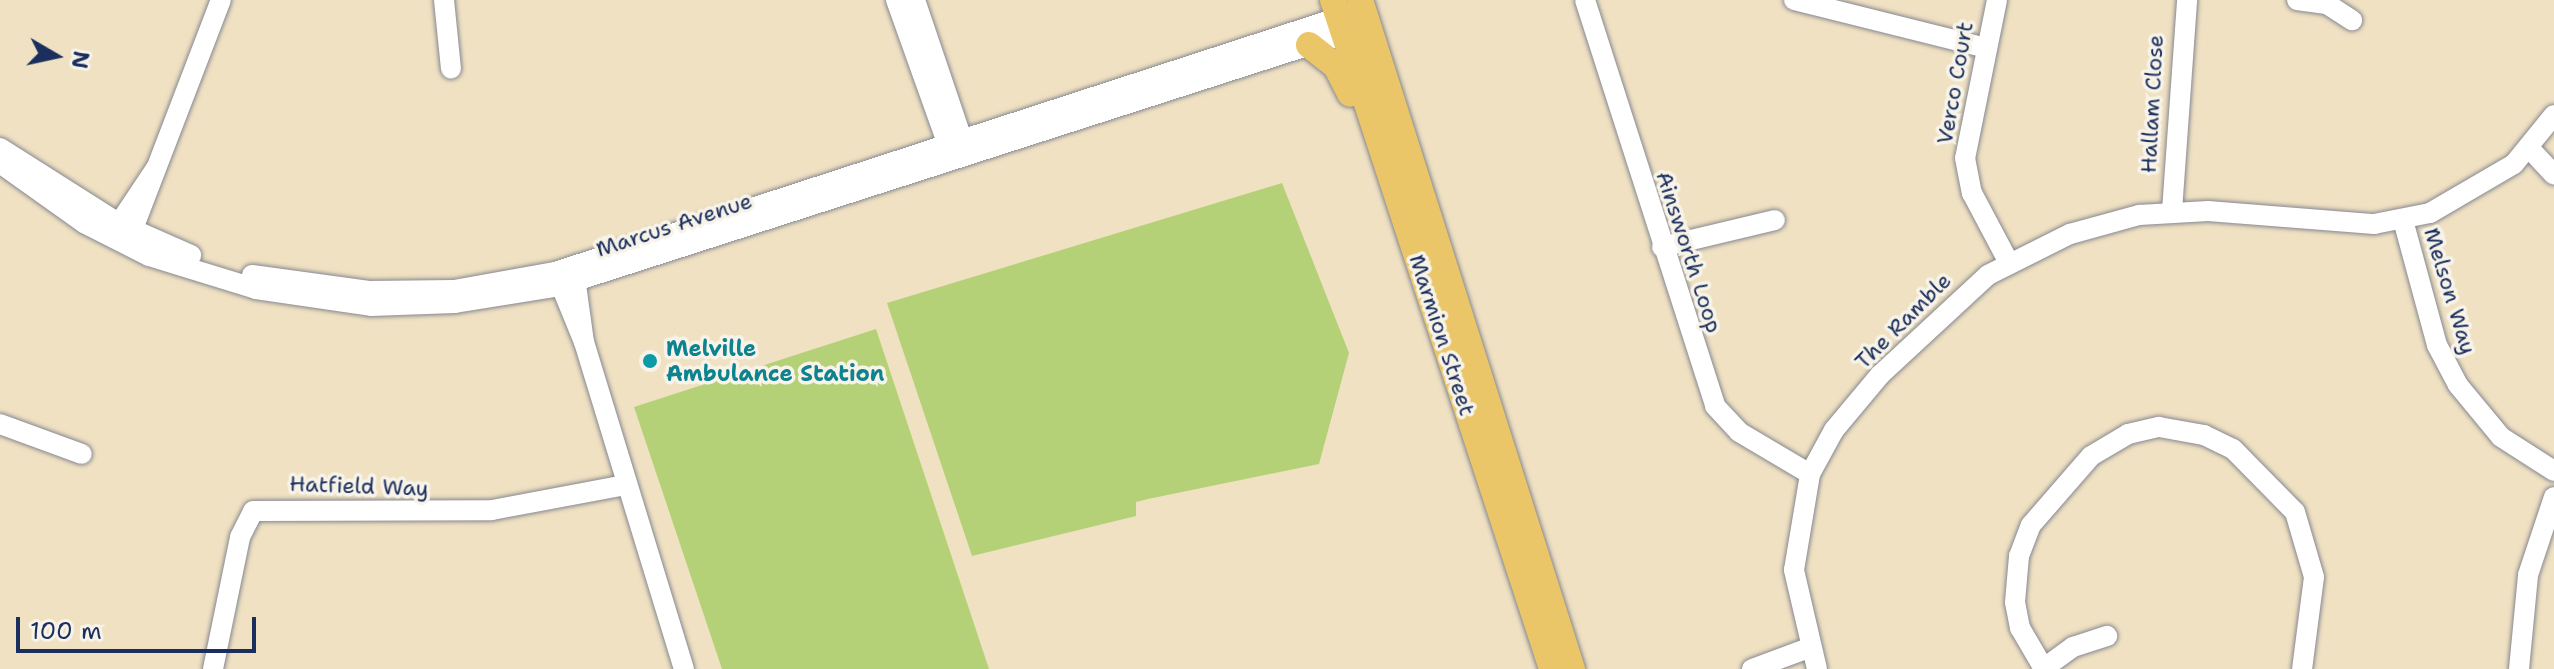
<!DOCTYPE html>
<html>
<head>
<meta charset="utf-8">
<style>
	body { margin:0 }
	#map { position:relative; width:2554px; height:669px; overflow:hidden; background:#f0e1c2; font-family:"Shantell Sans",sans-serif }
	div>[style] { position:absolute }
	[style*='--x'] { left:calc(var(--x)*1px); top:calc(var(--y)*1px); width:calc(var(--w)*1px); rotate:calc(var(--a)*1deg) }
	.green>* { inset:0; background:#b5d177 }
	.roads { filter:drop-shadow(0 0 2px #868890) drop-shadow(0 0 2px #868890) }
	.minor>* { height:20px; margin:-10px; padding:0 10px; transform-origin:10px; border-radius:10px; background:#fff }
	.major>* { height:26px; margin:-13px; padding:0 13px; transform-origin:13px; border-radius:13px; background:#ebc669 }
	.dots>* { width:22px; height:22px; translate:-50% -50%; box-sizing:border-box; border:4px solid #f7f3e8; border-radius:50% }
	span { translate:-50% -50%; white-space:nowrap; text-align:center; line-height:1.15; -webkit-text-stroke:7px #f7f3e8; paint-order:stroke }
	.street-label { font-size:22px; color:#1b2f5e }
	.culture-label { font-size:22px; color:#0d838f; font-weight:700 }
	.left { translate:0 -50%; text-align:left }
	.north { position:absolute; left:16px; top:16px; width:80px; height:80px; -webkit-text-stroke:6px #f7f3e8; paint-order:stroke; rotate:99deg; font-size:22px; font-weight:700; line-height:32px; text-align:center; color:#1b2f5e }
	.north::after { content:''; display:block; margin:auto; width:28px; height:36px; background:#1b2f5e; clip-path:polygon(50% 0,100% 100%,50% 72%,0 100%) }
	.scale { position:absolute; left:16px; top:617px; width:240px; height:36px; box-sizing:border-box; border:4px solid #1b2f5e; border-top:0; padding-left:10px; font-size:24px; line-height:28px; white-space:nowrap; color:#1b2f5e; -webkit-text-stroke:6px #f7f3e8; paint-order:stroke }
</style>
</head>
<body>
<div id="map">
	<div class="green">
		<div style="clip-path:polygon(1282px 183px,1349px 353px,1319px 464px,1148px 499px,1136px 502px,1136px 516px,972px 556px,887px 303px)"></div>
		<div style="clip-path:polygon(876px 329px,989px 669px,722px 669px,634px 407px)"></div>
	</div>
	<div class="roads">
		<div class="minor">
			<div style="--x:444;--y:0;--w:69;--a:84.2"></div>
			<div style="--x:896;--y:0;--w:166;--a:70.3"></div>
			<div style="--x:915;--y:0;--w:159;--a:71.3"></div>
			<div style="--x:1585;--y:0;--w:426;--a:72.2"></div>
			<div style="--x:1715;--y:406;--w:35;--a:47"></div>
			<div style="--x:1739;--y:432;--w:82;--a:30.6"></div>
			<div style="--x:1794;--y:0;--w:195;--a:14"></div>
			<div style="--x:1997;--y:0;--w:161;--a:101.4"></div>
			<div style="--x:1965;--y:158;--w:36;--a:79"></div>
			<div style="--x:1972;--y:193;--w:77;--a:62.1"></div>
			<div style="--x:2297;--y:0;--w:30;--a:8"></div>
			<div style="--x:2327;--y:4;--w:30;--a:33"></div>
			<div style="--x:0;--y:148;--w:140;--a:32.4"></div>
			<div style="--x:118;--y:223;--w:80;--a:23.7"></div>
			<div style="--x:2530;--y:149;--w:35;--a:47"></div>
			<div style="--x:0;--y:163;--w:103;--a:35.5"></div>
			<div style="--x:84;--y:223;--w:73;--a:26.9"></div>
			<div style="--x:149;--y:256;--w:112;--a:17.1"></div>
			<div style="--x:256;--y:289;--w:116;--a:8.4"></div>
			<div style="--x:371;--y:306;--w:84;--a:-2"></div>
			<div style="--x:455;--y:303;--w:106;--a:-9.2"></div>
			<div style="--x:560;--y:286;--w:837;--a:-17.81"></div>
			<div style="--x:2172;--y:211;--w:212;--a:-85.9"></div>
			<div style="--x:2403;--y:220;--w:130;--a:74.8"></div>
			<div style="--x:2437;--y:345;--w:45;--a:62.3"></div>
			<div style="--x:2458;--y:385;--w:67;--a:50.4"></div>
			<div style="--x:2501;--y:437;--w:63;--a:32.7"></div>
			<div style="--x:112;--y:234;--w:79;--a:-56.3"></div>
			<div style="--x:128;--y:242;--w:259;--a:-69"></div>
			<div style="--x:1662;--y:247;--w:116;--a:-13.4"></div>
			<div style="--x:574;--y:270;--w:73;--a:82.1"></div>
			<div style="--x:584;--y:342;--w:342;--a:73"></div>
			<div style="--x:252;--y:275;--w:118;--a:7.8"></div>
			<div style="--x:369;--y:291;--w:85;--a:-0.7"></div>
			<div style="--x:454;--y:290;--w:103;--a:-10.1"></div>
			<div style="--x:555;--y:272;--w:838;--a:-18"></div>
			<div style="--x:557;--y:276;--w:71;--a:67.8"></div>
			<div style="--x:0;--y:424;--w:87;--a:20.1"></div>
			<div style="--x:2044;--y:668;--w:36;--a:-36"></div>
			<div style="--x:2073;--y:647;--w:36;--a:-18"></div>
			<div style="--x:213;--y:669;--w:135;--a:-78.4"></div>
			<div style="--x:240;--y:537;--w:29;--a:-63"></div>
			<div style="--x:253;--y:511;--w:239;--a:-0.2"></div>
			<div style="--x:492;--y:510;--w:135;--a:-10.6"></div>
			<div style="--x:1752;--y:669;--w:63;--a:-20.4"></div>
			<div style="--x:1817;--y:669;--w:102;--a:-103.1"></div>
			<div style="--x:1794;--y:570;--w:97;--a:-80.5"></div>
			<div style="--x:1810;--y:474;--w:50;--a:-61.4"></div>
			<div style="--x:1834;--y:430;--w:72;--a:-50.1"></div>
			<div style="--x:1880;--y:375;--w:147;--a:-42.8"></div>
			<div style="--x:1988;--y:275;--w:92;--a:-26.6"></div>
			<div style="--x:2070;--y:234;--w:72;--a:-15.4"></div>
			<div style="--x:2139;--y:215;--w:69;--a:-3.3"></div>
			<div style="--x:2208;--y:211;--w:167;--a:4.5"></div>
			<div style="--x:2374;--y:224;--w:57;--a:-11.1"></div>
			<div style="--x:2430;--y:213;--w:97;--a:-30.3"></div>
			<div style="--x:2514;--y:164;--w:63;--a:-50.8"></div>
			<div style="--x:2044;--y:669;--w:48;--a:-120.3"></div>
			<div style="--x:2020;--y:628;--w:26;--a:-101"></div>
			<div style="--x:2015;--y:602;--w:46;--a:-85"></div>
			<div style="--x:2019;--y:556;--w:33;--a:-69"></div>
			<div style="--x:2031;--y:525;--w:91;--a:-49"></div>
			<div style="--x:2091;--y:456;--w:43;--a:-30.7"></div>
			<div style="--x:2128;--y:434;--w:32;--a:-13"></div>
			<div style="--x:2159;--y:427;--w:46;--a:10.1"></div>
			<div style="--x:2204;--y:435;--w:32;--a:26"></div>
			<div style="--x:2233;--y:449;--w:88;--a:45.5"></div>
			<div style="--x:2295;--y:512;--w:68;--a:73.7"></div>
			<div style="--x:2314;--y:577;--w:93;--a:97.4"></div>
			<div style="--x:2519;--y:669;--w:94;--a:-84.5"></div>
			<div style="--x:2528;--y:575;--w:82;--a:-71.6"></div>
		</div>
		<div class="major">
			<div style="--x:1333;--y:0;--w:704;--a:71.87"></div>
			<div style="--x:1360;--y:0;--w:702;--a:72.42"></div>
			<div style="--x:1309;--y:45;--w:34;--a:38"></div>
			<div style="--x:1336;--y:66;--w:31;--a:63"></div>
		</div>
	</div>
	<div class="dots">
		<div style="left:650px;top:361px;background:#0f9aa8"></div>
	</div>
	<div class="street-label">
		<span style="left:1955px;top:83px;rotate:-80deg">Verco Court</span>
		<span style="left:2152px;top:104px;rotate:-87deg">Hallam Close</span>
		<span style="left:674px;top:225px;rotate:-18deg">Marcus Avenue</span>
		<span style="left:1689px;top:252px;rotate:72deg">Ainsworth Loop</span>
		<span style="left:2450px;top:291px;rotate:73deg">Melson Way</span>
		<span style="left:1903px;top:321px;rotate:-45deg">The Ramble</span>
		<span style="left:1442px;top:335px;rotate:72deg">Marmion Street</span>
		<span style="left:359px;top:486px;rotate:2deg">Hatfield Way</span>
	</div>
	<div class="culture-label">
		<span class="left" style="left:666px;top:361px">Melville<br>Ambulance Station</span>
	</div>
	<div class="north">N</div>
	<div class="scale">100 m</div>
</div>
</body>
</html>
